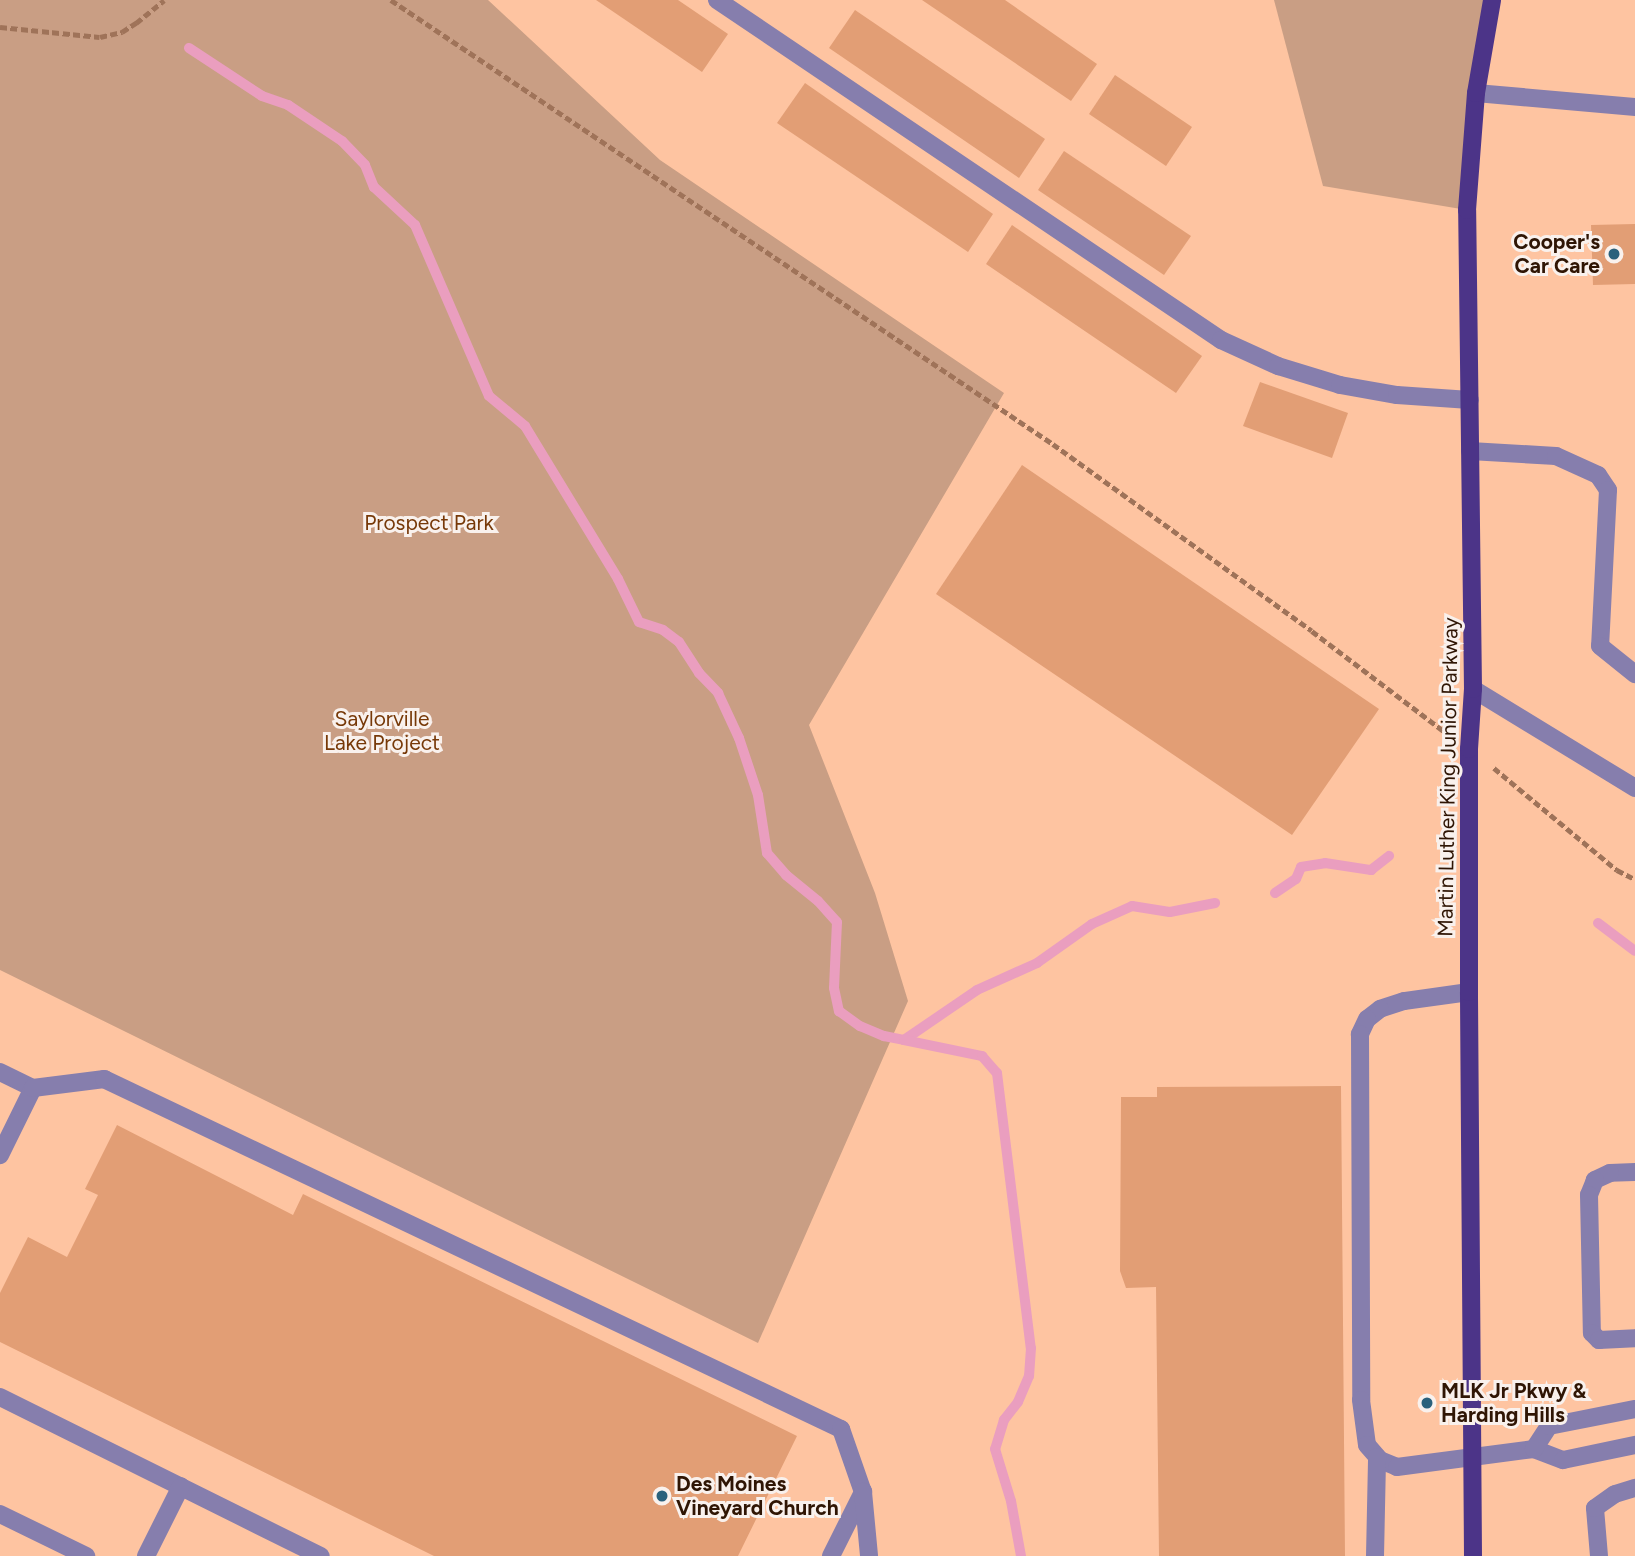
<!DOCTYPE html>
<html>
<head>
<meta charset="utf-8">
<style>
	body { margin:0 }
	#map { position:relative; width:1635px; height:1556px; overflow:hidden; background:#fec4a1; font-family:Figtree,sans-serif }
	div>[style] { position:absolute }
	[style*='--x'] { left:calc(var(--x)*1px); top:calc(var(--y)*1px); width:calc(var(--w)*1px); rotate:calc(var(--a)*1deg) }
	.green>* { inset:0; background:#c99e84 }
	.stream>* { height:10px; margin:-5px; padding:0 5px; transform-origin:5px; border-radius:5px; background:#ea9ebf }
	.building>* { inset:0; background:#e29e75 }
	.path>* { height:4.5px; margin-top:-2.25px; transform-origin:0; background:repeating-linear-gradient(90deg,#9f7359 0 7px,transparent 0 10.5px) }
	.minor>* { height:18px; margin:-9px; padding:0 9px; transform-origin:9px; border-radius:9px; background:#867ead }
	.major>* { height:18px; margin:-9px; padding:0 9px; transform-origin:9px; border-radius:9px; background:#4c3488 }
	.dots>* { width:19px; height:19px; translate:-50% -50%; box-sizing:border-box; border:4px solid #f9f1ed; border-radius:50% }
	span { translate:-50% -50%; white-space:nowrap; text-align:center; line-height:1.15; -webkit-text-stroke:6px #f9f1ed; paint-order:stroke }
	.poi-label { font-size:21px; color:#2f1504; font-weight:700 }
	.right { translate:-100% -50%; text-align:right }
	.left { translate:0 -50%; text-align:left }
	.park-label { font-size:21px; color:#773908 }
	.street-label { font-size:21px; color:#2f1504 }
</style>
</head>
<body>
<div id="map">
	<div class="green">
		<div style="clip-path:polygon(0 0,488px 0,660px 160px,1004px 393px,809px 725px,875px 893px,908px 1001px,758px 1343px,0 970px)"></div>
		<div style="clip-path:polygon(1274px 0,1492px 0,1467px 210px,1323px 186px)"></div>
	</div>
	<div class="stream">
		<div style="--x:189;--y:48;--w:87;--a:33.3"></div>
		<div style="--x:262;--y:96;--w:28;--a:19"></div>
		<div style="--x:288;--y:105;--w:65;--a:33.7"></div>
		<div style="--x:342;--y:141;--w:33;--a:46"></div>
		<div style="--x:365;--y:165;--w:24;--a:68"></div>
		<div style="--x:374;--y:187;--w:56;--a:42.8"></div>
		<div style="--x:415;--y:225;--w:186;--a:66.6"></div>
		<div style="--x:489;--y:396;--w:47;--a:39.8"></div>
		<div style="--x:525;--y:426;--w:179;--a:58.7"></div>
		<div style="--x:618;--y:579;--w:48;--a:64"></div>
		<div style="--x:639;--y:622;--w:25;--a:18"></div>
		<div style="--x:663;--y:630;--w:20;--a:37"></div>
		<div style="--x:679;--y:642;--w:37;--a:57"></div>
		<div style="--x:699;--y:673;--w:28;--a:46"></div>
		<div style="--x:718;--y:693;--w:50;--a:65"></div>
		<div style="--x:739;--y:738;--w:60;--a:71.6"></div>
		<div style="--x:758;--y:795;--w:59;--a:81.2"></div>
		<div style="--x:767;--y:853;--w:29;--a:49"></div>
		<div style="--x:786;--y:875;--w:41;--a:39.1"></div>
		<div style="--x:818;--y:901;--w:28;--a:48"></div>
		<div style="--x:837;--y:922;--w:66;--a:92.6"></div>
		<div style="--x:834;--y:988;--w:24;--a:78"></div>
		<div style="--x:839;--y:1011;--w:26;--a:36"></div>
		<div style="--x:860;--y:1026;--w:26;--a:23"></div>
		<div style="--x:884;--y:1036;--w:20;--a:11"></div>
		<div style="--x:904;--y:1040;--w:88;--a:-34.4"></div>
		<div style="--x:977;--y:990;--w:66;--a:-24.2"></div>
		<div style="--x:1037;--y:963;--w:67;--a:-35.3"></div>
		<div style="--x:1092;--y:924;--w:44;--a:-24.2"></div>
		<div style="--x:1132;--y:906;--w:38;--a:9"></div>
		<div style="--x:1170;--y:912;--w:46;--a:-11.3"></div>
		<div style="--x:1275;--y:893;--w:25;--a:-34"></div>
		<div style="--x:1296;--y:879;--w:13;--a:-67"></div>
		<div style="--x:1301;--y:867;--w:24;--a:-9"></div>
		<div style="--x:1325;--y:863;--w:47;--a:8.7"></div>
		<div style="--x:1371;--y:870;--w:23;--a:-38"></div>
		<div style="--x:1598;--y:923;--w:46;--a:37.1"></div>
		<div style="--x:904;--y:1040;--w:80;--a:11.6"></div>
		<div style="--x:982;--y:1056;--w:23;--a:49"></div>
		<div style="--x:997;--y:1073;--w:277;--a:83"></div>
		<div style="--x:1031;--y:1348;--w:28;--a:94"></div>
		<div style="--x:1029;--y:1376;--w:28;--a:113"></div>
		<div style="--x:1018;--y:1402;--w:23;--a:128"></div>
		<div style="--x:1004;--y:1420;--w:30;--a:107"></div>
		<div style="--x:995;--y:1449;--w:54;--a:72.9"></div>
		<div style="--x:1011;--y:1501;--w:56;--a:79.7"></div>
	</div>
	<div class="building">
		<div style="clip-path:polygon(596px 0,678px 0,728px 34px,702px 72px)"></div>
		<div style="clip-path:polygon(922px 0,1005px 0,1097px 64px,1071px 101px)"></div>
		<div style="clip-path:polygon(855px 10px,1045px 139px,1019px 178px,829px 48px)"></div>
		<div style="clip-path:polygon(1115px 75px,1192px 127px,1166px 166px,1089px 114px)"></div>
		<div style="clip-path:polygon(805px 83px,993px 214px,968px 252px,777px 123px)"></div>
		<div style="clip-path:polygon(1064px 151px,1191px 236px,1164px 275px,1038px 190px)"></div>
		<div style="clip-path:polygon(1635px 224px,1635px 284px,1593px 285px,1591px 225px)"></div>
		<div style="clip-path:polygon(1012px 225px,1202px 356px,1176px 393px,986px 264px)"></div>
		<div style="clip-path:polygon(1260px 382px,1348px 413px,1332px 458px,1243px 426px)"></div>
		<div style="clip-path:polygon(1022px 465px,1379px 709px,1292px 835px,936px 594px)"></div>
		<div style="clip-path:polygon(1341px 1086px,1345px 1556px,1159px 1556px,1156px 1287px,1126px 1288px,1120px 1271px,1121px 1097px,1157px 1097px,1157px 1087px)"></div>
		<div style="clip-path:polygon(117px 1125px,293px 1215px,303px 1194px,797px 1436px,738px 1556px,434px 1556px,0 1342px,0 1293px,28px 1237px,67px 1257px,98px 1195px,85px 1189px)"></div>
	</div>
	<div class="path">
		<div style="--x:391;--y:0;--w:797;--a:33.85"></div>
		<div style="--x:1053;--y:444;--w:319;--a:35.8"></div>
		<div style="--x:1312;--y:631;--w:167;--a:37.2"></div>
		<div style="--x:0;--y:27;--w:100;--a:5.7"></div>
		<div style="--x:100;--y:37;--w:23;--a:-13"></div>
		<div style="--x:122;--y:32;--w:17;--a:-33"></div>
		<div style="--x:136;--y:23;--w:36;--a:-39"></div>
		<div style="--x:1494;--y:768;--w:160;--a:39.7"></div>
		<div style="--x:1617;--y:870;--w:20;--a:27"></div>
	</div>
	<div class="minor">
		<div style="--x:717;--y:0;--w:608;--a:34"></div>
		<div style="--x:1221;--y:340;--w:63;--a:24.5"></div>
		<div style="--x:1278;--y:366;--w:65;--a:17"></div>
		<div style="--x:1340;--y:385;--w:58;--a:10"></div>
		<div style="--x:1397;--y:395;--w:73;--a:3.9"></div>
		<div style="--x:1476;--y:93;--w:160;--a:5"></div>
		<div style="--x:1470;--y:451;--w:86;--a:3.3"></div>
		<div style="--x:1556;--y:456;--w:46;--a:24.3"></div>
		<div style="--x:1598;--y:475;--w:18;--a:56"></div>
		<div style="--x:1608;--y:490;--w:156;--a:92.9"></div>
		<div style="--x:1600;--y:646;--w:45;--a:38.7"></div>
		<div style="--x:1473;--y:689;--w:190;--a:31.4"></div>
		<div style="--x:1469;--y:992;--w:66;--a:172.1"></div>
		<div style="--x:1404;--y:1001;--w:25;--a:162"></div>
		<div style="--x:1380;--y:1009;--w:16;--a:142"></div>
		<div style="--x:1367;--y:1019;--w:17;--a:115"></div>
		<div style="--x:1360;--y:1034;--w:366;--a:89.8"></div>
		<div style="--x:1361;--y:1400;--w:45;--a:82.4"></div>
		<div style="--x:1367;--y:1445;--w:20;--a:49"></div>
		<div style="--x:1380;--y:1460;--w:18;--a:22"></div>
		<div style="--x:1397;--y:1467;--w:138;--a:-7.5"></div>
		<div style="--x:1534;--y:1449;--w:31;--a:21"></div>
		<div style="--x:1563;--y:1460;--w:74;--a:-11.8"></div>
		<div style="--x:0;--y:1072;--w:37;--a:26"></div>
		<div style="--x:33;--y:1088;--w:75;--a:116.2"></div>
		<div style="--x:33;--y:1088;--w:72;--a:-7.2"></div>
		<div style="--x:104;--y:1079;--w:816;--a:25.4"></div>
		<div style="--x:841;--y:1429;--w:67;--a:70.8"></div>
		<div style="--x:1635;--y:1172;--w:25;--a:178"></div>
		<div style="--x:1610;--y:1173;--w:17;--a:155"></div>
		<div style="--x:1595;--y:1180;--w:16;--a:112"></div>
		<div style="--x:1589;--y:1195;--w:138;--a:88.8"></div>
		<div style="--x:1592;--y:1333;--w:10;--a:45"></div>
		<div style="--x:1599;--y:1340;--w:36;--a:-3"></div>
		<div style="--x:0;--y:1397;--w:358;--a:26.4"></div>
		<div style="--x:1534;--y:1449;--w:27;--a:-57"></div>
		<div style="--x:1549;--y:1426;--w:88;--a:-11.2"></div>
		<div style="--x:0;--y:1514;--w:96;--a:26"></div>
		<div style="--x:146;--y:1556;--w:78;--a:-63.4"></div>
		<div style="--x:831;--y:1556;--w:72;--a:-63.4"></div>
		<div style="--x:863;--y:1492;--w:64;--a:84.6"></div>
		<div style="--x:1375;--y:1556;--w:99;--a:-88.8"></div>
		<div style="--x:1599;--y:1556;--w:48;--a:-94.8"></div>
		<div style="--x:1595;--y:1508;--w:24;--a:-35"></div>
		<div style="--x:1615;--y:1494;--w:21;--a:-17"></div>
	</div>
	<div class="major">
		<div style="--x:1473;--y:1556;--w:564;--a:-90.41"></div>
		<div style="--x:1469;--y:992;--w:243;--a:-90"></div>
		<div style="--x:1469;--y:749;--w:60;--a:-86.2"></div>
		<div style="--x:1473;--y:689;--w:479;--a:-90.7"></div>
		<div style="--x:1467;--y:210;--w:117;--a:-85.6"></div>
		<div style="--x:1476;--y:93;--w:94;--a:-80.2"></div>
	</div>
	<div class="dots">
		<div style="left:1614px;top:254px;background:#2a617c"></div>
		<div style="left:1427px;top:1403px;background:#2a617c"></div>
		<div style="left:662px;top:1496px;background:#2a617c"></div>
	</div>
	<div class="poi-label">
		<span class="right" style="left:1600px;top:254px">Cooper's<br>Car Care</span>
		<span class="left" style="left:1441px;top:1403px">MLK Jr Pkwy &amp;<br>Harding Hills</span>
		<span class="left" style="left:676px;top:1496px">Des Moines<br>Vineyard Church</span>
	</div>
	<div class="park-label">
		<span style="left:429px;top:523px">Prospect Park</span>
		<span style="left:382px;top:731px">Saylorville<br>Lake Project</span>
	</div>
	<div class="street-label">
		<span style="left:1448px;top:777px;rotate:-89deg">Martin Luther King Junior Parkway</span>
	</div>
</div>
</body>
</html>
